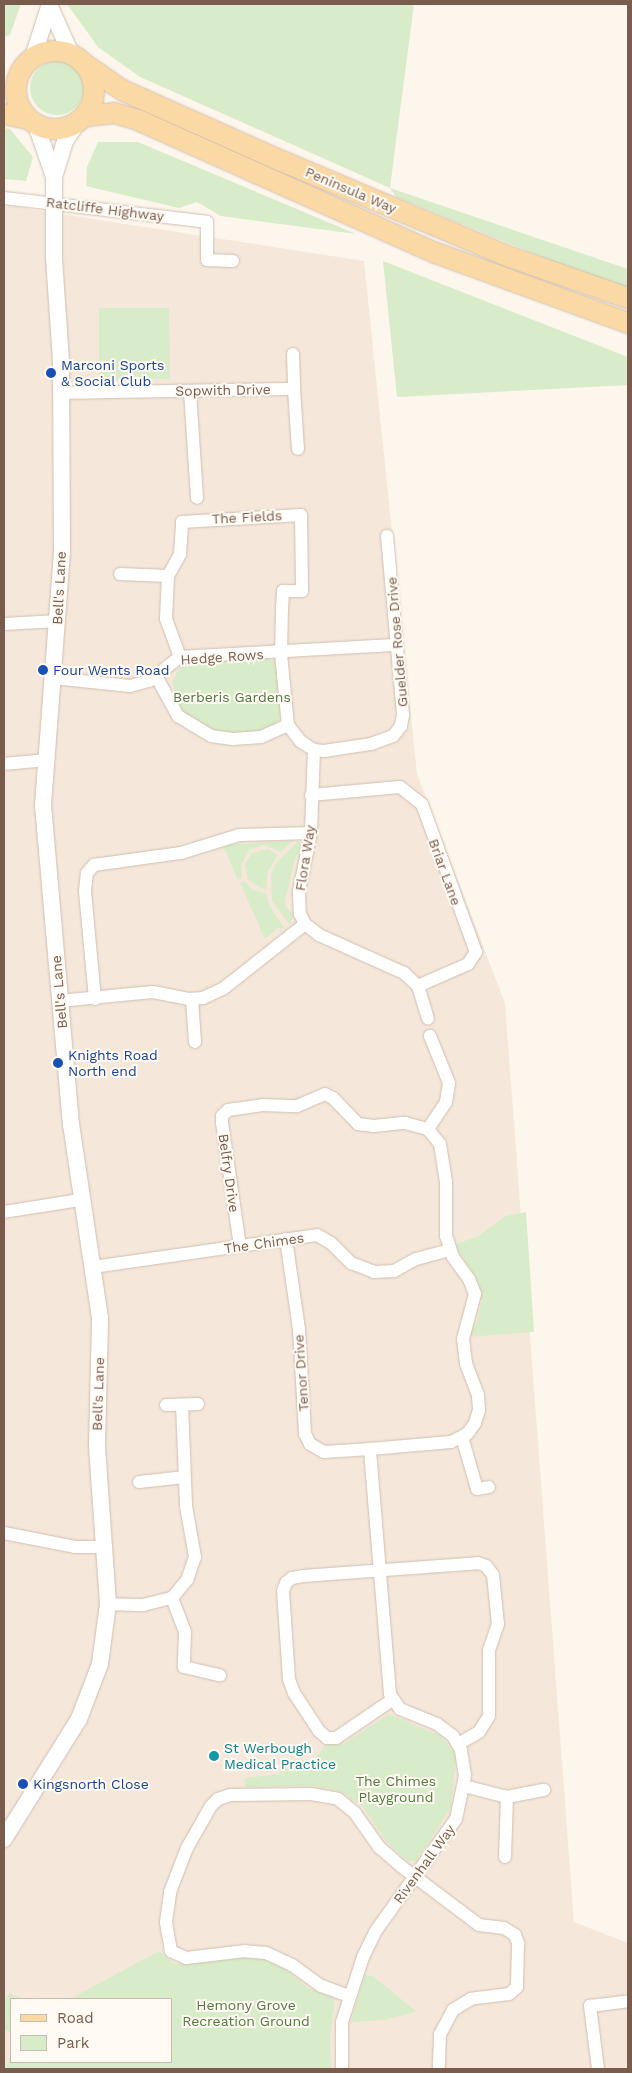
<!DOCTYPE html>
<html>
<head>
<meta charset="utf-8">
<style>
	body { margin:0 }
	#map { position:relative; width:632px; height:2073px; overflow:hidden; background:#fdf6ec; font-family:"Work Sans",sans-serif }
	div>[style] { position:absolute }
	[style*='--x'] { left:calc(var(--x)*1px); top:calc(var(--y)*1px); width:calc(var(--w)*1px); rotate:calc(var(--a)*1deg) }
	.residential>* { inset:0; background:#f5e8da }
	.green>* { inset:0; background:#d8ecc9 }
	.round { border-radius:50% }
	.roads { filter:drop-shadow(0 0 1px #d1beb0) drop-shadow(0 0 1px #d1beb0) }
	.minor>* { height:12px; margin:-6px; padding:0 6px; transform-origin:6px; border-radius:6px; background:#fff }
	.tertiary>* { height:16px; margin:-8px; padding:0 8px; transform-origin:8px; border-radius:8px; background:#fff }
	.primary>* { height:20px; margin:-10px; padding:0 10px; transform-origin:10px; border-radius:10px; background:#fbd9a5 }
	.primary>.ring { margin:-10px; padding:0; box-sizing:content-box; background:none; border:20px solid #fbd9a5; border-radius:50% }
	.dots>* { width:14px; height:14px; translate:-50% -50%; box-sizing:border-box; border:2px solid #fffaf3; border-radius:50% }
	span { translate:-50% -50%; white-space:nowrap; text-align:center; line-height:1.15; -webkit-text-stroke:4px #fffaf3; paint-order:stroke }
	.street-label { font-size:14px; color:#7a5c4d }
	.transit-label { font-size:14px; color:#164399 }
	.left { translate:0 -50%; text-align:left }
	.park-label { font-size:14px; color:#537a41 }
	.culture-label { font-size:14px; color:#0d838f }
	.frame { position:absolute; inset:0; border:5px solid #7a5c4d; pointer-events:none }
	.legend { position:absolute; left:10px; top:1998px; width:162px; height:65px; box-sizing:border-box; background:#fffaf3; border:1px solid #cabbb1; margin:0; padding:6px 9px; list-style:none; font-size:15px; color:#7a5c4d }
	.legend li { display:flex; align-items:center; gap:10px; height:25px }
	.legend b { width:25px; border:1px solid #cabbb1 }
</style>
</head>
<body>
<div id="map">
	<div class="residential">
		<div style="clip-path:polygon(evenodd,4px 205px,364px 261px,417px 774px,505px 1003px,574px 1922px,628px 1943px,628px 2069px,4px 2069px,4px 205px,11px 1999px,171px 1999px,171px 2062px,11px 2062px,11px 1999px)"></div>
	</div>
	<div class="green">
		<div style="clip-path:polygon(4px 4px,21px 4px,10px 35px,4px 37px)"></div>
		<div style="clip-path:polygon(67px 4px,414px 4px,390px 188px,628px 269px,628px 288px,583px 274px,396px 197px,390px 188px,140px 77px,98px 47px)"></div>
		<div class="round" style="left:30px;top:61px;width:54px;height:54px"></div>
		<div style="clip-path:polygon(4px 128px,10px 129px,33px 157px,26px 181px,4px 179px)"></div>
		<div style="clip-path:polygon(98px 142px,138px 142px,356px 234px,221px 216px,197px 202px,179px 208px,86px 186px,87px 167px)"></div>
		<div style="clip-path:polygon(383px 261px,628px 357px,628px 385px,397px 397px)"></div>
		<div style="clip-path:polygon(99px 308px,169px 308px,170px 379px,99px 379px)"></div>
		<div style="clip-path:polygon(268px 658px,277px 664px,281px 715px,277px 723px,262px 732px,220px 734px,191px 716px,187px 718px,179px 707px,172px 682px,182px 663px)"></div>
		<div style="clip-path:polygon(294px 837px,295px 839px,280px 852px,265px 845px,249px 850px,241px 866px,242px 878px,238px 880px,224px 848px,218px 845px,290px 841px)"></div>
		<div style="clip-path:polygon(299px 840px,302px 851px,296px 856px,285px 901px,286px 908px,294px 915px,290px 925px,272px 901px,271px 874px,276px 863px)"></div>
		<div style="clip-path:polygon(268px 849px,278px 855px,268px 871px,266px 889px,261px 888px,248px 880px,245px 864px,252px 853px)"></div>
		<div style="clip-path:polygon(244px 881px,253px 890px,266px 893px,270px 907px,285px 929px,278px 928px,265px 939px,240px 883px)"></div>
		<div style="clip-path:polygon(526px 1212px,534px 1332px,466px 1337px,477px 1321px,482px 1301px,477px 1279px,454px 1245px,478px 1236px,506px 1216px)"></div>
		<div style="clip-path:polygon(389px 1714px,441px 1736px,453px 1751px,456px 1761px,451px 1807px,417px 1861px,408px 1861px,398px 1853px,385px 1840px,363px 1807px,340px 1791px,313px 1786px,245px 1787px,245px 1778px,279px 1774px,280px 1769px,309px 1767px,325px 1745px,345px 1743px)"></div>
		<div style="clip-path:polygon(159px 1951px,174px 1964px,242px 1957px,264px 1959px,281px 1966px,307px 1987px,329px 1996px,335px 2002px,330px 2036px,331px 2069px,4px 2069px,11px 2056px,11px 2062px,171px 2062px,171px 1999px,70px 1999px)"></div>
		<div style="clip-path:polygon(365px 1974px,374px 1977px,417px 2012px,383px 2020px,351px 2022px)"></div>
		<div style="clip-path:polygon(9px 1993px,24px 1999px,11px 1999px,11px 2033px,4px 2030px,4px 2005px)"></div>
	</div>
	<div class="roads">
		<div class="minor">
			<div style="--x:4;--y:198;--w:204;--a:6.7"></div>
			<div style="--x:207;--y:222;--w:38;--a:90"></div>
			<div style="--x:207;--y:260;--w:26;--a:2"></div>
			<div style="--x:293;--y:354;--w:35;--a:88"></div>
			<div style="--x:190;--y:392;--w:106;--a:86.2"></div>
			<div style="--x:62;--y:393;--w:232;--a:-1"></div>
			<div style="--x:294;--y:389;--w:60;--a:86.2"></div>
			<div style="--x:120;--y:574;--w:48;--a:2.4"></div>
			<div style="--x:4;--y:624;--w:54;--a:-3.2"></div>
			<div style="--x:180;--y:657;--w:40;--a:-110.2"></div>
			<div style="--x:166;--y:619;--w:43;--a:-87.3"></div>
			<div style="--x:168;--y:576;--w:25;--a:-61"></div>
			<div style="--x:180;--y:554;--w:32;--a:-86"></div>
			<div style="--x:182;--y:522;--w:119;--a:-3.4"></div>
			<div style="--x:301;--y:515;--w:76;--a:89.2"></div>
			<div style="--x:302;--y:591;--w:19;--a:180"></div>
			<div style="--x:283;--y:591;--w:17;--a:93"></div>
			<div style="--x:282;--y:608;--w:46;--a:91.2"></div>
			<div style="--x:281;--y:654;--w:71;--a:84.4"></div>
			<div style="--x:288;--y:725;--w:20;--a:53"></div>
			<div style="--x:300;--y:741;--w:17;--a:33"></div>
			<div style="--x:314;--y:750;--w:10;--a:6"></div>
			<div style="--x:324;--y:751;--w:48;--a:-8.5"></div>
			<div style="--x:371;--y:744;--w:23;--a:-20"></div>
			<div style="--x:393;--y:736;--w:13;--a:-51"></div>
			<div style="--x:401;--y:726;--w:11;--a:-80"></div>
			<div style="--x:403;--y:715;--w:180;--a:-95.1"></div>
			<div style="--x:156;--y:676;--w:46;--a:61.2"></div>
			<div style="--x:178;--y:716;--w:39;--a:31"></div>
			<div style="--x:211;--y:736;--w:22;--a:8"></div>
			<div style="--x:233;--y:739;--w:28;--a:-4"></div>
			<div style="--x:261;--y:737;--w:30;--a:-24"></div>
			<div style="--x:53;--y:678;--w:77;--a:5.9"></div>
			<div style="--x:130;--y:686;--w:20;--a:-15"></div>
			<div style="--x:149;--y:681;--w:39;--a:-38"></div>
			<div style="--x:180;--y:657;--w:217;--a:-3.2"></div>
			<div style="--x:314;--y:750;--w:83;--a:92.1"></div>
			<div style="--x:311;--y:833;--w:59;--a:101.7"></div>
			<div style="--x:299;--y:891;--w:23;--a:88"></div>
			<div style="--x:300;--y:914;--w:11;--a:63"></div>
			<div style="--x:305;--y:924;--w:18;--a:38"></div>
			<div style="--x:319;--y:935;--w:93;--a:24.1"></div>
			<div style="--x:404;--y:973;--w:19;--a:43"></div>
			<div style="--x:418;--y:986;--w:34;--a:73"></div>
			<div style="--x:4;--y:764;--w:43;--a:-5.3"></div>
			<div style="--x:311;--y:795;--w:89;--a:-5.1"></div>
			<div style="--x:400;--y:787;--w:28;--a:38"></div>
			<div style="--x:422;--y:804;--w:158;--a:70"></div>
			<div style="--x:476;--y:952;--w:14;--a:124"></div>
			<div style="--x:468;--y:964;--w:55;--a:156.3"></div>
			<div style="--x:95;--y:999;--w:108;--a:-95.3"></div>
			<div style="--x:85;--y:891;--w:18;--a:-84"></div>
			<div style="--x:87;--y:873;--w:11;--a:-49"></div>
			<div style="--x:94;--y:865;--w:88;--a:-7.9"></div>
			<div style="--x:181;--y:853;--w:61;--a:-17.2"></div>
			<div style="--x:239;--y:835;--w:72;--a:-1.6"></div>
			<div style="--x:192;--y:1000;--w:42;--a:85.9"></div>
			<div style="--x:59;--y:1001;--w:94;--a:-5.5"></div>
			<div style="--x:153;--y:992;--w:36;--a:11"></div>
			<div style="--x:188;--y:999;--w:15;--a:-4"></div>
			<div style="--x:203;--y:998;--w:23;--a:-25"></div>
			<div style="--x:224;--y:988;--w:103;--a:-38.3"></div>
			<div style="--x:4;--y:1212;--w:77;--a:-9"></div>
			<div style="--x:286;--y:1239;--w:91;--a:81.8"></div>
			<div style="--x:299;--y:1329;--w:105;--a:86.7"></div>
			<div style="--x:305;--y:1434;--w:11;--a:63"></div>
			<div style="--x:310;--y:1444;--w:16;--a:30"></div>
			<div style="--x:324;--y:1452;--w:46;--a:-3.7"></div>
			<div style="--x:370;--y:1449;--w:81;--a:-4.9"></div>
			<div style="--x:451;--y:1442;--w:18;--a:-27"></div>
			<div style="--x:467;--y:1434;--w:14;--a:-54"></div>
			<div style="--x:475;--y:1423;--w:14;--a:-73"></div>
			<div style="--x:479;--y:1410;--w:15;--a:-94"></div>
			<div style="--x:478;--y:1395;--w:34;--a:-111"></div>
			<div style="--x:466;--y:1363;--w:24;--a:-97"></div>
			<div style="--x:463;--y:1339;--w:47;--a:-75.1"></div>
			<div style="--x:475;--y:1294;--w:16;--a:-112"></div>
			<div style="--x:469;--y:1279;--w:27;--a:-126"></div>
			<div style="--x:453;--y:1257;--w:22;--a:-108"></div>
			<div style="--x:446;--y:1236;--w:54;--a:-90"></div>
			<div style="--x:446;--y:1182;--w:38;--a:-99"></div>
			<div style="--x:440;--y:1144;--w:19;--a:-129"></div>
			<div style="--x:428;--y:1129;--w:32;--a:-56"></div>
			<div style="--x:446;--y:1102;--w:19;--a:-81"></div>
			<div style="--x:449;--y:1083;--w:51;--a:-112"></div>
			<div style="--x:240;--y:1246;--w:124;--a:-98.3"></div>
			<div style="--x:222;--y:1123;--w:7;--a:-90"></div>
			<div style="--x:222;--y:1116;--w:8;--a:-45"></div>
			<div style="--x:228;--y:1110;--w:35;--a:-8"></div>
			<div style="--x:263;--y:1105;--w:34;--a:2"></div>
			<div style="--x:297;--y:1106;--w:30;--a:-23"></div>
			<div style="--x:325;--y:1094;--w:9;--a:27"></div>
			<div style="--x:333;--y:1098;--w:36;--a:46"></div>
			<div style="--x:358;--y:1124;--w:16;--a:7"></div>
			<div style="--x:374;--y:1126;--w:31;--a:-6"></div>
			<div style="--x:405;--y:1123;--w:24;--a:15"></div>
			<div style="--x:93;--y:1267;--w:226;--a:-8.1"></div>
			<div style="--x:317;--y:1235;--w:16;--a:30"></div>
			<div style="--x:331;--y:1243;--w:28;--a:45"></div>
			<div style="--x:351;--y:1263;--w:25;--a:21"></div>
			<div style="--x:374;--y:1272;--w:20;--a:-3"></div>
			<div style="--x:394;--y:1271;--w:25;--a:-29"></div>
			<div style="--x:416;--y:1259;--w:35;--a:-15"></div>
			<div style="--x:166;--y:1405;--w:32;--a:-2"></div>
			<div style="--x:182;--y:1405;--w:101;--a:87.7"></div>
			<div style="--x:186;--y:1506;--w:52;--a:80"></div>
			<div style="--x:195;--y:1557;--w:24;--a:109"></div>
			<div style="--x:187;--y:1580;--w:23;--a:130"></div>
			<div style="--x:172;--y:1598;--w:36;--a:69"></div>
			<div style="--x:185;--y:1632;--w:35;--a:92"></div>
			<div style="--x:184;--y:1667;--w:37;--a:13"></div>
			<div style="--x:462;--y:1437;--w:54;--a:73.9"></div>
			<div style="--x:477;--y:1489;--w:12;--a:-9"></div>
			<div style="--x:139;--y:1482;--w:46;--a:-6.2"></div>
			<div style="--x:4;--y:1533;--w:72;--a:11.2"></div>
			<div style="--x:75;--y:1547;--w:31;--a:0"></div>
			<div style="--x:108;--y:1604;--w:35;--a:2"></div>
			<div style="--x:143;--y:1605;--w:30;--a:-14"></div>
			<div style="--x:392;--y:1700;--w:68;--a:145.8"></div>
			<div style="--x:336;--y:1738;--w:9;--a:180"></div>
			<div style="--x:327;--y:1738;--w:11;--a:-139"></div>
			<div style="--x:319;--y:1731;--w:45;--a:-123.3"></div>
			<div style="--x:294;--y:1693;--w:15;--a:-110"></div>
			<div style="--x:289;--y:1679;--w:88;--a:-93.9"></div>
			<div style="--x:283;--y:1591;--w:9;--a:-69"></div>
			<div style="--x:286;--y:1583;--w:8;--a:-40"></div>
			<div style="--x:292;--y:1578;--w:11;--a:-10"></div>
			<div style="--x:303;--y:1576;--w:175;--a:-4.2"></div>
			<div style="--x:478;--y:1563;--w:9;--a:21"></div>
			<div style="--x:486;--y:1566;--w:11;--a:52"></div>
			<div style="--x:493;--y:1575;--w:49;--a:84.2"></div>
			<div style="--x:498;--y:1624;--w:28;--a:109"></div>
			<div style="--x:489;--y:1650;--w:66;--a:90"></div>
			<div style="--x:489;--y:1716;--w:19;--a:122"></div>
			<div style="--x:479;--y:1732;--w:24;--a:150"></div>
			<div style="--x:464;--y:1786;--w:44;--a:14.3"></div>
			<div style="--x:507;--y:1797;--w:60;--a:91.9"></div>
			<div style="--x:507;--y:1797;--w:38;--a:-11"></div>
			<div style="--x:349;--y:1996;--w:30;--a:-160"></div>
			<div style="--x:321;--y:1986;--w:36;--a:-144"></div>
			<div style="--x:292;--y:1965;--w:29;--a:-155"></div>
			<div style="--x:266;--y:1953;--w:21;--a:-175"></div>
			<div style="--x:245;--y:1951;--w:59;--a:173.2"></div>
			<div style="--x:186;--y:1958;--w:17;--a:-155"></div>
			<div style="--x:171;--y:1951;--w:29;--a:-100"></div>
			<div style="--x:166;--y:1922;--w:30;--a:-82"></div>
			<div style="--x:170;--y:1892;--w:47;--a:-68.9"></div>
			<div style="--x:187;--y:1848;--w:48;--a:-60.3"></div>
			<div style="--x:211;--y:1806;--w:10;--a:-45"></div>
			<div style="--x:218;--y:1799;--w:13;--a:-18"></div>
			<div style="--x:230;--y:1795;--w:81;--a:-0.7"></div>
			<div style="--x:311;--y:1794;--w:27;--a:10"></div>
			<div style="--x:338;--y:1799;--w:22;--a:39"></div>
			<div style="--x:355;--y:1813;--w:42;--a:54.8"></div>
			<div style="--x:379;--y:1847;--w:30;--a:41"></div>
			<div style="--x:402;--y:1867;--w:96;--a:37"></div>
			<div style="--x:479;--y:1925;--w:25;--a:7"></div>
			<div style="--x:504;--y:1928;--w:13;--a:32"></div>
			<div style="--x:515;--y:1935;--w:9;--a:69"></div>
			<div style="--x:518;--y:1943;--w:44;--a:91.3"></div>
			<div style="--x:517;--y:1987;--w:11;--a:139"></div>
			<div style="--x:509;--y:1994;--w:38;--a:173"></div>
			<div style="--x:471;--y:1999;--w:21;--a:149"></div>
			<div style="--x:453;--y:2010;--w:27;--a:118"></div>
			<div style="--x:440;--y:2034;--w:35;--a:92"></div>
			<div style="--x:342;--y:2069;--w:47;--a:-90"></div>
			<div style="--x:342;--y:2022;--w:68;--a:-72.1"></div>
			<div style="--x:363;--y:1957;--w:28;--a:-64"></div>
			<div style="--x:375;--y:1932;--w:139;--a:-54.4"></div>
			<div style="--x:456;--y:1819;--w:44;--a:-78.2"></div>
			<div style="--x:465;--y:1776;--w:26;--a:-99"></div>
			<div style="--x:461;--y:1750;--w:16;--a:-120"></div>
			<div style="--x:453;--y:1736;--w:20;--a:-143"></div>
			<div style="--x:437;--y:1724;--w:40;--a:-158"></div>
			<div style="--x:400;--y:1709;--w:18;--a:-124"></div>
			<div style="--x:390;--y:1694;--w:246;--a:-94.7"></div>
			<div style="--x:598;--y:2069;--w:64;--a:-97.2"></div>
			<div style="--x:590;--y:2006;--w:38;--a:-7"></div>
		</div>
		<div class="tertiary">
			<div style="--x:50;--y:7;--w:51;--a:65.9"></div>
			<div style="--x:33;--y:57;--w:56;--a:-72.2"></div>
			<div style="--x:36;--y:125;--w:55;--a:70.9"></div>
			<div style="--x:4;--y:1839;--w:142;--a:-58"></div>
			<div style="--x:79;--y:1719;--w:59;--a:-69.1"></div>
			<div style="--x:100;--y:1664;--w:61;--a:-82.4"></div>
			<div style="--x:108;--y:1604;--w:159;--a:-94"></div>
			<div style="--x:97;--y:1445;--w:127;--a:-88.6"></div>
			<div style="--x:100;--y:1318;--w:195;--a:-98.5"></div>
			<div style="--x:71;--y:1125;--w:321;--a:-95"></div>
			<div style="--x:43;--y:805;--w:254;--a:-85.7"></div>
			<div style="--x:62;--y:552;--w:191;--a:-90.3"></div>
			<div style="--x:61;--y:361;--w:104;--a:-93.9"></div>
			<div style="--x:54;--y:257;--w:80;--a:-90"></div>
			<div style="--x:54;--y:177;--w:38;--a:-73"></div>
			<div style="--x:65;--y:141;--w:23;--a:-56"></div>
		</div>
		<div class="primary">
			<div class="ring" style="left:16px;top:51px;width:58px;height:58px"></div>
			<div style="--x:83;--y:63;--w:47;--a:34.7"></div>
			<div style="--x:122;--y:90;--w:177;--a:24"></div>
			<div style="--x:284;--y:162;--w:245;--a:22.8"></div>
			<div style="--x:510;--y:257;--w:125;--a:19.2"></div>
			<div style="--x:4;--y:114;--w:24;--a:12"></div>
			<div style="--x:86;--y:116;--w:28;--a:-6"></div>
			<div style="--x:114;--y:113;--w:25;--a:16"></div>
			<div style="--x:138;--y:120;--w:326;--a:24.1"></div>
			<div style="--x:436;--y:253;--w:204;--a:20"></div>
		</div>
	</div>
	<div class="dots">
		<div style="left:51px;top:373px;background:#1a4fb4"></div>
		<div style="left:43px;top:670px;background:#1a4fb4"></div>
		<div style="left:58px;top:1063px;background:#1a4fb4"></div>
		<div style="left:214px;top:1756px;background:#0f9aa8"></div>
		<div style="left:23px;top:1784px;background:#1a4fb4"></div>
	</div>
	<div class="street-label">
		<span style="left:351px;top:190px;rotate:23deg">Peninsula Way</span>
		<span style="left:105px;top:209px;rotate:7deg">Ratcliffe Highway</span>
		<span style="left:223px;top:390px;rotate:-1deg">Sopwith Drive</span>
		<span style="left:247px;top:517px;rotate:-3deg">The Fields</span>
		<span style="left:59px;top:588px;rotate:-87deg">Bell's Lane</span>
		<span style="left:397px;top:642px;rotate:-95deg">Guelder Rose Drive</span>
		<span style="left:222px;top:657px;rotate:-4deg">Hedge Rows</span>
		<span style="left:305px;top:858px;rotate:-81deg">Flora Way</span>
		<span style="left:445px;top:872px;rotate:70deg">Briar Lane</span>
		<span style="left:59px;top:992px;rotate:-95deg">Bell's Lane</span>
		<span style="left:229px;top:1173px;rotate:82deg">Belfry Drive</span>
		<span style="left:264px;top:1243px;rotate:-8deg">The Chimes</span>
		<span style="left:301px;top:1373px;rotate:-94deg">Tenor Drive</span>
		<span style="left:98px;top:1394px;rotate:-88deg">Bell's Lane</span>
		<span style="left:424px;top:1864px;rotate:-54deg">Rivenhall Way</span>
	</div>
	<div class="transit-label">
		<span class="left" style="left:61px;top:373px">Marconi Sports<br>&amp; Social Club</span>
		<span class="left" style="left:53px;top:670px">Four Wents Road</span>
		<span class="left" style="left:68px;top:1063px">Knights Road<br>North end</span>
		<span class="left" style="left:33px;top:1784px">Kingsnorth Close</span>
	</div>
	<div class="park-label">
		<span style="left:232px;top:697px">Berberis Gardens</span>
		<span style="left:396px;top:1789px">The Chimes<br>Playground</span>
		<span style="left:246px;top:2013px">Hemony Grove<br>Recreation Ground</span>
	</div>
	<div class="culture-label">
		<span class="left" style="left:224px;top:1756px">St Werbough<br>Medical Practice</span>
	</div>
	<div class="frame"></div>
	<ul class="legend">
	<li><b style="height:6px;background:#fbd9a5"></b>Road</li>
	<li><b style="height:14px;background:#d8ecc9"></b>Park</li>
	</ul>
</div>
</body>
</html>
